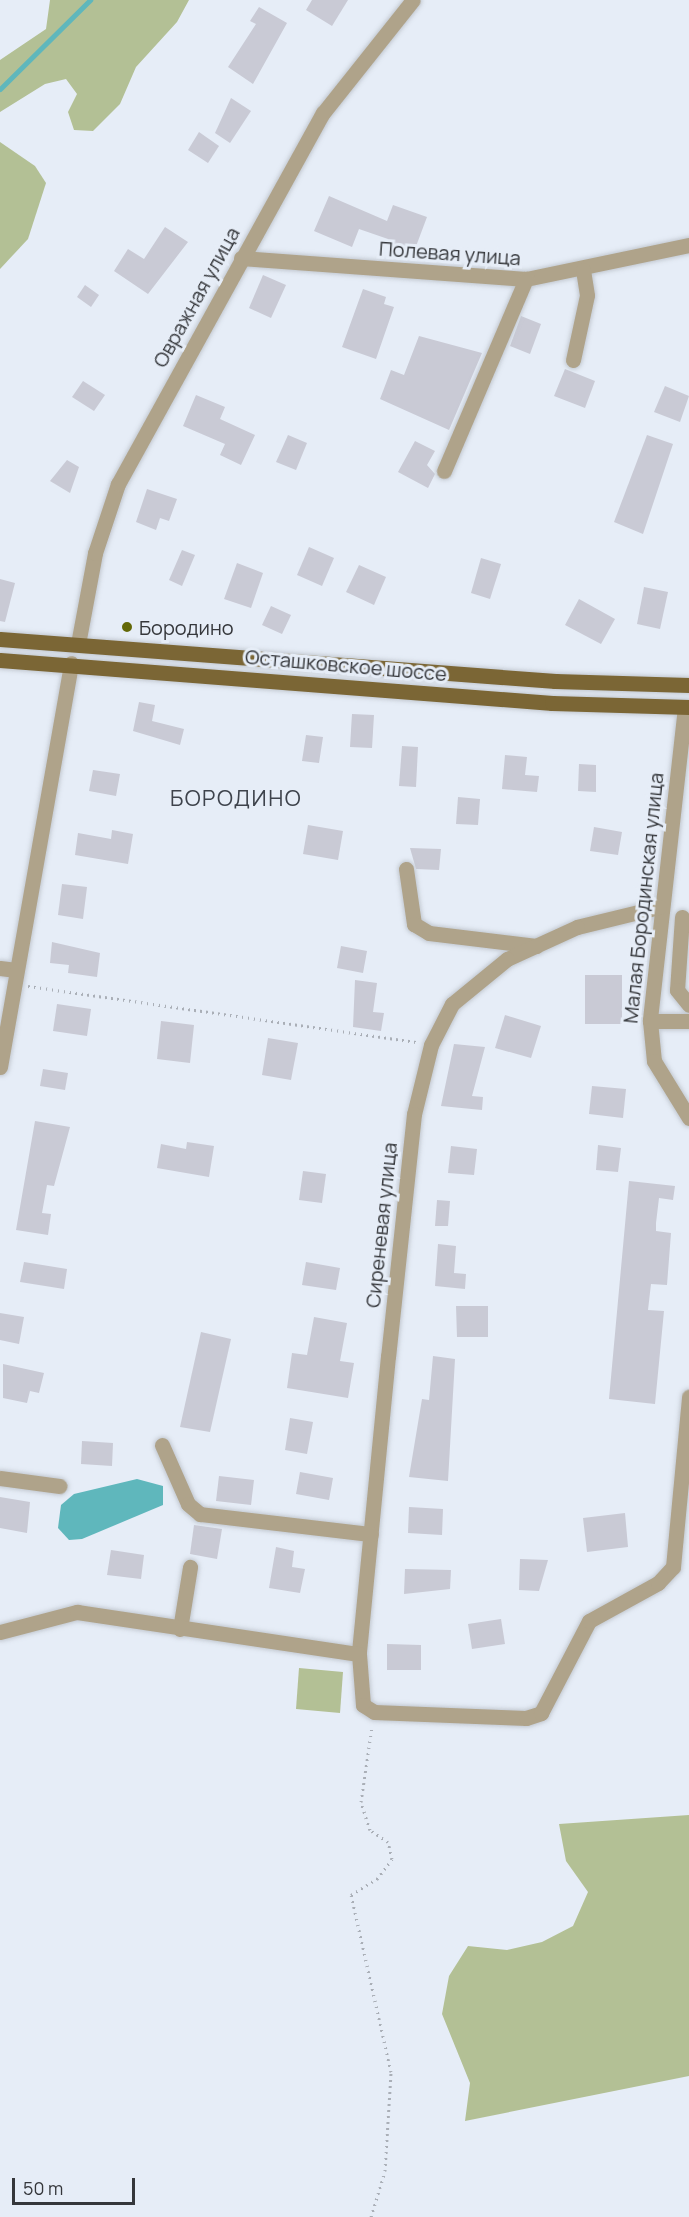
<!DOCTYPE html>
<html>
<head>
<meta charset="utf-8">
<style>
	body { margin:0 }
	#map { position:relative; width:689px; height:2217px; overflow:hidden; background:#e6edf7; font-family:Manrope,sans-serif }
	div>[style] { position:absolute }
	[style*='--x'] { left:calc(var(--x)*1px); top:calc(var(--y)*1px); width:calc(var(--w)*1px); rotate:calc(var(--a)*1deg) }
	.green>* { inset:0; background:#b3c095 }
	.water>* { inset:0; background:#5fb7bc }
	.stream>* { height:5px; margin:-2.5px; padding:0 2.5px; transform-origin:2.5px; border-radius:2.5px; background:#5fb7bc }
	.building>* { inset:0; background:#c9cad5 }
	.path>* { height:3px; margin-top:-1.5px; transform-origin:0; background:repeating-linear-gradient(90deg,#aaafb7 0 1.5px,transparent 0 6px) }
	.roads { filter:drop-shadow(0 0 2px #c3c9d1) drop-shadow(0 0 2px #c3c9d1) }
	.minor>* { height:15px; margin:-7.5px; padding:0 7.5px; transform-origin:7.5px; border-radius:7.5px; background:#afa38a }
	.major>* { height:15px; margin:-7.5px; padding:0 7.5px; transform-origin:7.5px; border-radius:7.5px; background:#7b6635 }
	.dots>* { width:16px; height:16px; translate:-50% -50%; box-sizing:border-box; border:3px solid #e6edf7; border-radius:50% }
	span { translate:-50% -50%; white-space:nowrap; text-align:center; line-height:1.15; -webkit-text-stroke:6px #e6edf7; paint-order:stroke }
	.street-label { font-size:20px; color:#35373b }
	.poi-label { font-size:20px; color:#35373b }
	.left { translate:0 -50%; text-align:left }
	.quarter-label { font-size:22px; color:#3e434c; letter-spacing:1.5px }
	.scale { position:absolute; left:12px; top:2178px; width:123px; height:27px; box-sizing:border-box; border:3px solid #35373b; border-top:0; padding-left:8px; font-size:18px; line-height:21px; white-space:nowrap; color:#35373b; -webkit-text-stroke:4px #e6edf7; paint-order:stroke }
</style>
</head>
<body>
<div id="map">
	<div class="green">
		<div style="clip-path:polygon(50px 0,189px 0,177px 22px,136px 67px,120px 104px,93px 131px,74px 130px,68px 112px,77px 94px,66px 79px,45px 84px,0 112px,0 60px,46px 29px)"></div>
		<div style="clip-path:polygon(0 142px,35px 166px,46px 183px,28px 239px,0 269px)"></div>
		<div style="clip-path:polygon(299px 1668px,343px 1672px,340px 1713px,296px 1709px)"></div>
		<div style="clip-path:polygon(689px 1815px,689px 2076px,465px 2121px,470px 2083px,442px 2014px,449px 1976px,468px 1946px,507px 1950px,542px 1942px,573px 1926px,588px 1892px,566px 1861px,559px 1824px)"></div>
	</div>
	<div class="water">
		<div style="clip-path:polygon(137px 1479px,163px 1486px,163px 1505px,82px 1539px,69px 1540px,58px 1528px,61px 1505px,74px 1494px)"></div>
	</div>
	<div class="stream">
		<div style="--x:0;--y:89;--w:127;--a:-44.7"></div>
	</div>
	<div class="building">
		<div style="clip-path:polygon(312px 0,348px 0,332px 26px,306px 10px)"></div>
		<div style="clip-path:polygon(259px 7px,287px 23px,253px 84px,228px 67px,256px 24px,250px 21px)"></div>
		<div style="clip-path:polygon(231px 98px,251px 111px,230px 143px,215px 133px)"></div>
		<div style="clip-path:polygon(199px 132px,219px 146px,208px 163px,188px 150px)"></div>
		<div style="clip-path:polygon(329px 196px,387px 221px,393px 205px,427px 217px,415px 249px,386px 244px,388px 239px,359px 229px,352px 247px,314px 231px)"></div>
		<div style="clip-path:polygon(165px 227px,188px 242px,148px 294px,114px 271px,128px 249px,144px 259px)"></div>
		<div style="clip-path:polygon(263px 275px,286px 285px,271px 318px,249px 308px)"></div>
		<div style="clip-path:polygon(85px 285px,99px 295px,91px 307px,77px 297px)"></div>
		<div style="clip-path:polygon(363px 289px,386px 297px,384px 304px,394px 307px,376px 359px,342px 347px)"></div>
		<div style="clip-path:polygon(521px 316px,541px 324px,530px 354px,510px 346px)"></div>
		<div style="clip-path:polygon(419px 336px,482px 353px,449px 430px,380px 399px,391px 370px,404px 375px)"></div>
		<div style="clip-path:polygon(565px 369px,595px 381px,585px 408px,554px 396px)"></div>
		<div style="clip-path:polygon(83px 381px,105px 395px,94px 411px,72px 397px)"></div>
		<div style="clip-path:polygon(665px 386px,689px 396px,680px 422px,654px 412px)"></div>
		<div style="clip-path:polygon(196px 395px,225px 407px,220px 419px,255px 435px,241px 465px,220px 455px,225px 444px,183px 426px)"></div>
		<div style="clip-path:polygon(288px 435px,307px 443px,296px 470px,276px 462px)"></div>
		<div style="clip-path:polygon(647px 435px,673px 444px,643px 534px,614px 522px)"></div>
		<div style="clip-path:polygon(415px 441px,435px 451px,427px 465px,435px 474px,428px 488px,398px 472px)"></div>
		<div style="clip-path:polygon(67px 460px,79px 467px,70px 493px,50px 481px)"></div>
		<div style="clip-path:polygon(147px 489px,177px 499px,169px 521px,160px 518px,156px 530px,136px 522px)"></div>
		<div style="clip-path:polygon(309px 547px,334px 558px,322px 586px,297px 575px)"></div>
		<div style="clip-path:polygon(182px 550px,195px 555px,182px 586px,169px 580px)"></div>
		<div style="clip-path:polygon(481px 558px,501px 564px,490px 599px,471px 593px)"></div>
		<div style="clip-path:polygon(237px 563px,263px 573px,251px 608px,224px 599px)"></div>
		<div style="clip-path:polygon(359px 565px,386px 577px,374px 605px,346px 592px)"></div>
		<div style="clip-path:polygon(0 579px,15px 583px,5px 622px,0 621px)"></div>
		<div style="clip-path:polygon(644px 587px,668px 592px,660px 629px,637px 624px)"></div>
		<div style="clip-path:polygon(579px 599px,615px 619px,601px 644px,565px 625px)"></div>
		<div style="clip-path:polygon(271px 606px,291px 615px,282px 634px,262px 625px)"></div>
		<div style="clip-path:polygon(139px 702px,155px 705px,152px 721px,184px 729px,180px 745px,133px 731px)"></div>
		<div style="clip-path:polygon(352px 714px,374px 715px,372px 748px,350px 747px)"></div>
		<div style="clip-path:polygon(306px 735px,323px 737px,319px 763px,302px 761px)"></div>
		<div style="clip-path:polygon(402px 746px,418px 747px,416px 787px,399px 786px)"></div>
		<div style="clip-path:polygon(505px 755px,527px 757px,525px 775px,539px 776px,537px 792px,502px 789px)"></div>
		<div style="clip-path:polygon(579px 764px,596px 765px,596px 792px,578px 791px)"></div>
		<div style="clip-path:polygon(93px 770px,120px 774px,116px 796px,89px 791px)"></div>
		<div style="clip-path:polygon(458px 797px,480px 799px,478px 825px,456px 824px)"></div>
		<div style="clip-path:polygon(308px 825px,343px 831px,338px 860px,303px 854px)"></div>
		<div style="clip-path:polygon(594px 827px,622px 832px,618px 855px,590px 851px)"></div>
		<div style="clip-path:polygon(112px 830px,133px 834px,128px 864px,75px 855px,78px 833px,111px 839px)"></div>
		<div style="clip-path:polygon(410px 848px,441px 849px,439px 870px,416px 869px)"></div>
		<div style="clip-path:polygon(62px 884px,87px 887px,83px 919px,58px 915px)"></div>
		<div style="clip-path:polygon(52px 942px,100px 953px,97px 977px,68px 973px,69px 965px,50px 963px)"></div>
		<div style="clip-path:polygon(341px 946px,367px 951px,363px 973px,337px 968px)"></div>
		<div style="clip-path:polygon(585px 975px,622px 975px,622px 1024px,585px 1024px)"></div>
		<div style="clip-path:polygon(355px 980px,377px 983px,373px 1012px,384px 1013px,381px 1031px,353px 1027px)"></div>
		<div style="clip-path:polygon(57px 1004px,91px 1009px,87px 1036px,53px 1031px)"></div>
		<div style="clip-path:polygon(505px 1015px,541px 1026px,531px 1058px,495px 1048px)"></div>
		<div style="clip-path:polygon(161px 1021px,194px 1025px,190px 1063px,157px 1059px)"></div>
		<div style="clip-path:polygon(268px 1038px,298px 1043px,291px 1080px,262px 1075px)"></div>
		<div style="clip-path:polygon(454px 1044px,485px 1047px,472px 1096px,483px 1097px,482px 1110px,441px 1106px)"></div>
		<div style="clip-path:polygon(43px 1069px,68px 1073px,65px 1090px,40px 1086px)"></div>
		<div style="clip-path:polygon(592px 1086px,626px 1089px,623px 1118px,589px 1114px)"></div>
		<div style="clip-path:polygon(35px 1121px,70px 1127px,54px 1186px,47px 1185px,42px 1213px,51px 1214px,48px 1235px,16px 1230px)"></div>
		<div style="clip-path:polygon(187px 1142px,214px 1146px,209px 1177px,157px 1168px,161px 1144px,186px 1149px)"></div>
		<div style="clip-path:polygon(598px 1145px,621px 1148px,618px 1172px,596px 1170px)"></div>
		<div style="clip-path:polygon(451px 1146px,477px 1149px,474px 1175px,448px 1173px)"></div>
		<div style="clip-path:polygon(303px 1171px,326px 1174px,322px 1203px,299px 1200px)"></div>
		<div style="clip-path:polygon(629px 1181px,675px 1186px,673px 1200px,659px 1198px,656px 1223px,656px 1231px,671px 1233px,667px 1285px,651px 1284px,648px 1310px,664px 1311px,655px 1404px,609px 1399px)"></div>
		<div style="clip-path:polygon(437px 1200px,450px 1201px,448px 1226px,435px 1226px)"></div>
		<div style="clip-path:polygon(438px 1244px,456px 1246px,454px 1273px,466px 1274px,465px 1289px,435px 1286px)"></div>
		<div style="clip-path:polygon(24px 1262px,67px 1269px,64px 1289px,20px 1282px)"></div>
		<div style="clip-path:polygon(306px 1262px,340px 1268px,336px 1290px,302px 1285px)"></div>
		<div style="clip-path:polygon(456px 1306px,488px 1306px,488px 1337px,457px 1337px)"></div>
		<div style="clip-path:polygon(0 1313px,24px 1317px,19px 1344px,0 1340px)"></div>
		<div style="clip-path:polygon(314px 1317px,347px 1323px,340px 1361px,354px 1363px,348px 1398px,287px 1388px,292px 1353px,307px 1355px)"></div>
		<div style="clip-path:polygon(201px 1332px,231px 1339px,210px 1432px,180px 1427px)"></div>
		<div style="clip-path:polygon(433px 1356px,455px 1359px,448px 1481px,409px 1477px,422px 1399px,429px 1400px)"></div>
		<div style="clip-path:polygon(3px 1364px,44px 1373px,39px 1393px,30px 1391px,27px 1403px,3px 1398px)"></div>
		<div style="clip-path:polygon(290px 1418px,313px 1422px,307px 1454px,285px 1450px)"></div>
		<div style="clip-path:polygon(82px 1441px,113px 1443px,112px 1466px,81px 1464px)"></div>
		<div style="clip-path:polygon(300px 1472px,333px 1478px,329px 1500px,296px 1494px)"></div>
		<div style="clip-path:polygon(219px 1476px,254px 1480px,251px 1505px,216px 1501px)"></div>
		<div style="clip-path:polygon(0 1497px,30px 1502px,27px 1533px,0 1528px)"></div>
		<div style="clip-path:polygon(409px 1507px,443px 1509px,442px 1535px,408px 1533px)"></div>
		<div style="clip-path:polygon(625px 1513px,628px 1547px,587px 1552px,583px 1518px)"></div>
		<div style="clip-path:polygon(194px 1525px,222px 1529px,217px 1559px,190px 1554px)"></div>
		<div style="clip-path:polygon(276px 1547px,294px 1551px,292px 1567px,305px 1569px,300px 1593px,269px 1588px)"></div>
		<div style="clip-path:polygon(111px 1550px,144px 1555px,141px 1579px,107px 1575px)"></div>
		<div style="clip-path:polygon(520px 1559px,548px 1560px,539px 1591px,519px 1590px)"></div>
		<div style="clip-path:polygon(405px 1569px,451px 1570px,450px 1589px,404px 1594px)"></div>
		<div style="clip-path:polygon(501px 1619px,505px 1644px,472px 1649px,468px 1624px)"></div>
		<div style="clip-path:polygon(387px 1644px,421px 1645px,421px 1670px,387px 1670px)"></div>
	</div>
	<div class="path">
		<div style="--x:28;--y:986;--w:392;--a:8.2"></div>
		<div style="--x:371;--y:2217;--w:48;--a:-73.1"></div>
		<div style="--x:385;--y:2171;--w:99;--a:-86.5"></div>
		<div style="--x:391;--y:2072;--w:181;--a:-102.7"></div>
		<div style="--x:351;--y:1895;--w:31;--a:-32"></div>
		<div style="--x:377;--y:1879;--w:25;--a:-53"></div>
		<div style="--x:392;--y:1859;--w:17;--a:-103"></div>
		<div style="--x:388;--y:1842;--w:22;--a:-146"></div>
		<div style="--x:370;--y:1830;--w:29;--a:-108"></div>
		<div style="--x:361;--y:1802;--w:76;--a:-81.7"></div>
	</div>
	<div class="roads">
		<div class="minor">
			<div style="--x:241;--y:258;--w:286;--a:4.2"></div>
			<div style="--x:526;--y:279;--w:167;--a:-11.8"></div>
			<div style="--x:573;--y:360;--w:66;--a:-77.8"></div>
			<div style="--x:587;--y:295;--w:25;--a:-99"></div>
			<div style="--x:444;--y:471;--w:209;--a:-66.9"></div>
			<div style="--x:78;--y:644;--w:93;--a:-79.4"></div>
			<div style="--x:95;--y:553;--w:73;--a:-71.6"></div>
			<div style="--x:118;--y:484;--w:424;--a:-61.1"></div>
			<div style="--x:323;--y:113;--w:144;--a:-51.5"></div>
			<div style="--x:685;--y:707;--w:316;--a:96.4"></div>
			<div style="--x:650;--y:1021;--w:40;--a:84.3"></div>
			<div style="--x:654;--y:1061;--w:67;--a:58.4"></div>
			<div style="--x:406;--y:869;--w:56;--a:81.7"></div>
			<div style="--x:414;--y:924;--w:17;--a:31"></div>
			<div style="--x:429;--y:933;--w:108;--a:6.9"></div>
			<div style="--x:659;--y:907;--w:84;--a:166.3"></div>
			<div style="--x:577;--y:927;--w:77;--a:155.4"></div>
			<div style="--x:507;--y:959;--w:71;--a:140.7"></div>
			<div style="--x:452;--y:1004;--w:46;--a:117.1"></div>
			<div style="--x:431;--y:1045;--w:71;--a:103.8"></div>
			<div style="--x:414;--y:1114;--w:243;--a:96.1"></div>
			<div style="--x:388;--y:1356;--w:299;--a:95.6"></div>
			<div style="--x:359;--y:1654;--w:51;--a:85.5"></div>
			<div style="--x:363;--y:1705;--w:13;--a:32"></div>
			<div style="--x:374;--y:1712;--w:152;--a:2.3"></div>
			<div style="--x:526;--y:1718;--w:16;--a:-18"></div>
			<div style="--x:541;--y:1713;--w:104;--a:-62.4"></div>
			<div style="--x:589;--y:1621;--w:79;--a:-28.8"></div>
			<div style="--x:658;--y:1583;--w:22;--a:-47"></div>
			<div style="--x:673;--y:1567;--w:171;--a:-84.6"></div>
			<div style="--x:682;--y:917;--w:73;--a:93.9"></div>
			<div style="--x:677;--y:990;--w:19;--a:51"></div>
			<div style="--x:0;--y:968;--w:16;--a:7"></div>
			<div style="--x:650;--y:1021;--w:39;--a:0"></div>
			<div style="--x:0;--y:1067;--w:410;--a:-80"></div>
			<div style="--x:162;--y:1445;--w:64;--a:66.2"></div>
			<div style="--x:188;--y:1504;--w:16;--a:40"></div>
			<div style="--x:200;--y:1514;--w:172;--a:6.7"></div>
			<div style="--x:0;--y:1478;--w:60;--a:7.7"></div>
			<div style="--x:180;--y:1629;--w:63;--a:-80.8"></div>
			<div style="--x:0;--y:1632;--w:80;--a:-14.6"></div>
			<div style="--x:77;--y:1612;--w:285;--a:8.5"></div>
		</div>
		<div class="major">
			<div style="--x:0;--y:639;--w:557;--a:4.33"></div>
			<div style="--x:555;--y:681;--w:134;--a:1.7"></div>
			<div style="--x:0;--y:660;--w:554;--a:4.45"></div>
			<div style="--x:552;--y:703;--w:137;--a:1.7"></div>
		</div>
	</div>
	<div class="dots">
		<div style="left:127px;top:627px;background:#636807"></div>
	</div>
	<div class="street-label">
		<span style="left:450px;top:253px;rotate:4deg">Полевая улица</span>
		<span style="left:196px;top:297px;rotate:-61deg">Овражная улица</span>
		<span style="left:346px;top:665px;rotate:5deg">Осташковское шоссе</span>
		<span style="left:643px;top:898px;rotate:-84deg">Малая Бородинская улица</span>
		<span style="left:381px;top:1225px;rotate:-84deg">Сиреневая улица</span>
	</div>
	<div class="poi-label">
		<span class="left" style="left:139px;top:627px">Бородино</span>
	</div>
	<div class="quarter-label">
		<span style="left:236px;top:799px">БОРОДИНО</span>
	</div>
	<div class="scale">50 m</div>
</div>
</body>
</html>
